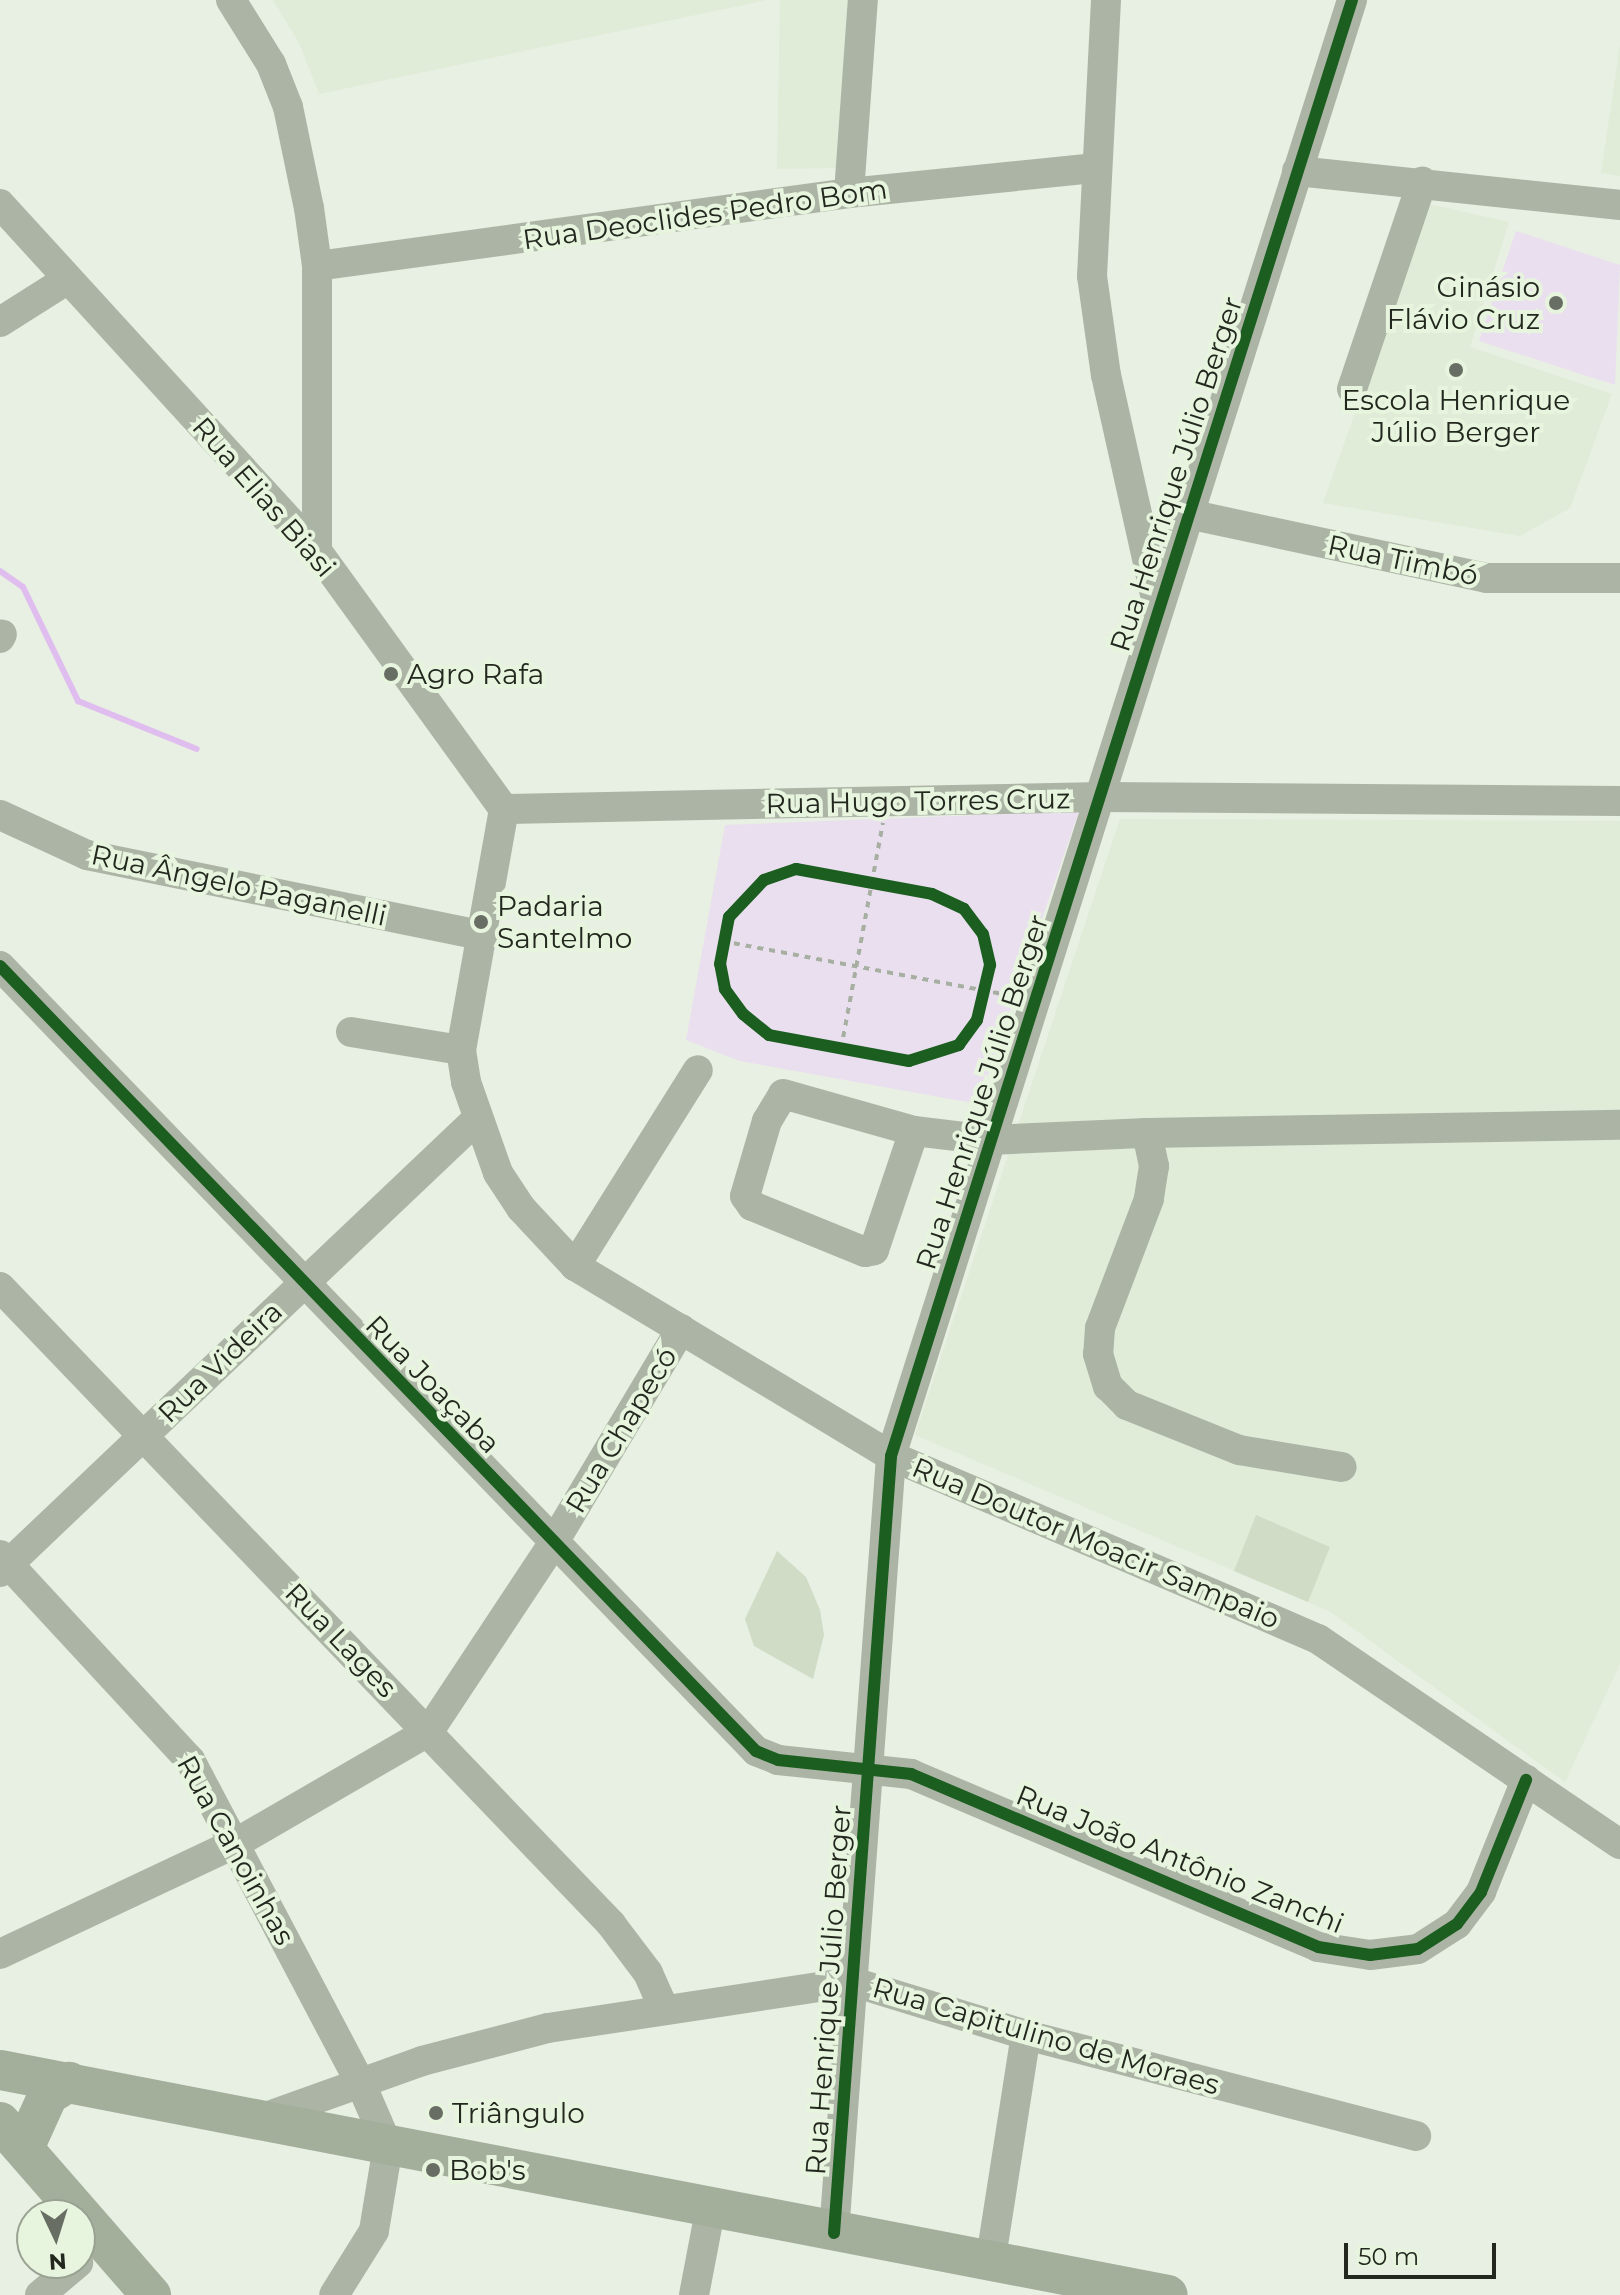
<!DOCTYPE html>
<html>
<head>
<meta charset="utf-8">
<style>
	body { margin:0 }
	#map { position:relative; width:1620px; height:2295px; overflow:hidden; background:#e8efe3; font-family:Montserrat,sans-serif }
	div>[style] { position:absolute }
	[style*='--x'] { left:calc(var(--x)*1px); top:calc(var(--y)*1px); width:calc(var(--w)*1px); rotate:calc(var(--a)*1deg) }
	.built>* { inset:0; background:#e0ecd7 }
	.green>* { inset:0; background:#eadfee }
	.stream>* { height:6px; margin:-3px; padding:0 3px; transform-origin:3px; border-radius:3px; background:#e0bdef }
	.building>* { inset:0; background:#d0dcc6 }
	.path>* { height:4px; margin-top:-2px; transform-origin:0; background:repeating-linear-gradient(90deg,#a7afa2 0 6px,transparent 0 12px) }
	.minor>* { height:30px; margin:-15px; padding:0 15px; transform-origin:15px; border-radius:15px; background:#acb5a5 }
	.major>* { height:40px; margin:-20px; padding:0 20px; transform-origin:20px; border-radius:20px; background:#a3ae9b }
	.cycleway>* { height:12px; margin:-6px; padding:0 6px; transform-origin:6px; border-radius:6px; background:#1b5e20 }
	.dots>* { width:22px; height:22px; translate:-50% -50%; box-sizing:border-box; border:4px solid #e7f4de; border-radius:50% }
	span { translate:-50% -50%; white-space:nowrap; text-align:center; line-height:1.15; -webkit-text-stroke:8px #e7f4de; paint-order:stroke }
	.street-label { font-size:28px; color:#23281f }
	.poi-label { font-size:28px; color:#23281f }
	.right { translate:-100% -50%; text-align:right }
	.left { translate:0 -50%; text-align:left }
	.north { position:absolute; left:16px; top:2199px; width:80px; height:80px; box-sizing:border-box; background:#e7f4de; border:2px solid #99a292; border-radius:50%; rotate:176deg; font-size:22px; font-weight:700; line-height:32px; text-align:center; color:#23281f }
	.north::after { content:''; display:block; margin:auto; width:28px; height:36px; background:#686e64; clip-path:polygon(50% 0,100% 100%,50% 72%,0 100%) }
	.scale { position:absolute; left:1344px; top:2243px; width:152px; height:36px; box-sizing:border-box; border:4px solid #23281f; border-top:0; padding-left:10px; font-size:24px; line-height:28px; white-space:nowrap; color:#23281f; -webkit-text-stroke:6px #e7f4de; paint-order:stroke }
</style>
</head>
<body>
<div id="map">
	<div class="built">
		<div style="clip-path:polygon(273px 0,767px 0,319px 94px,300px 45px)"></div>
		<div style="clip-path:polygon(780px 0,851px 0,838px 168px,777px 169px)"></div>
		<div style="clip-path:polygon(1620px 45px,1620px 176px,1601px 173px)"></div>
		<div style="clip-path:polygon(1429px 204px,1509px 222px,1470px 347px,1612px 394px,1570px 508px,1520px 536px,1323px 503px)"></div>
		<div style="clip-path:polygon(1120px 819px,1620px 821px,1620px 1664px,1565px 1782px,1329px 1611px,915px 1435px)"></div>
	</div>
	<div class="green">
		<div style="clip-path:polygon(1516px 231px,1620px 265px,1615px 385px,1479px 341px)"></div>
		<div style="clip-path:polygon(1079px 811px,978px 1104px,740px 1061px,686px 1040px,725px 825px)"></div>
	</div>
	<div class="stream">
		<div style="--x:0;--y:571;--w:28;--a:35"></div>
		<div style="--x:23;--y:587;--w:127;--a:64.2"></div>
		<div style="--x:78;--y:701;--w:128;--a:22"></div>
	</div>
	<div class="building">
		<div style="clip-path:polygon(1256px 1515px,1330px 1547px,1308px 1602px,1234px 1571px)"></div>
		<div style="clip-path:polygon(777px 1551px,806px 1577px,820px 1610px,824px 1635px,813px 1679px,754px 1646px,745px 1619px)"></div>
	</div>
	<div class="path">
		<div style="--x:722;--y:941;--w:295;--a:10.7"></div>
		<div style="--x:841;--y:1049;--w:230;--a:-79.5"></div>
	</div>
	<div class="minor">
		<div style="--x:231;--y:0;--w:75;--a:58"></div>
		<div style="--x:271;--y:64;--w:46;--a:68.4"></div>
		<div style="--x:288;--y:107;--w:103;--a:78.3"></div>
		<div style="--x:309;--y:208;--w:59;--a:82.1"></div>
		<div style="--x:317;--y:266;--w:285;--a:90"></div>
		<div style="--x:1106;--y:0;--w:276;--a:92.9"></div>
		<div style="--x:1092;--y:276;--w:100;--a:82"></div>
		<div style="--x:1106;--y:375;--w:234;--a:77.4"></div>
		<div style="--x:1297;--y:171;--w:325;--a:6"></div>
		<div style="--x:849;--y:193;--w:194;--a:-85.9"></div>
		<div style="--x:0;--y:204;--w:470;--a:47.6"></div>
		<div style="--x:317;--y:551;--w:319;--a:54.1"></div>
		<div style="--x:317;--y:266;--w:537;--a:-7.81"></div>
		<div style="--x:849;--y:193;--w:246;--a:-5.8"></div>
		<div style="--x:0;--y:322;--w:80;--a:-32.3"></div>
		<div style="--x:1352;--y:389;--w:219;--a:-71.3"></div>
		<div style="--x:1188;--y:514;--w:305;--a:12.1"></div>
		<div style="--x:1486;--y:578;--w:134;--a:0"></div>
		<div style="--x:0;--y:638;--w:4;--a:-63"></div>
		<div style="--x:504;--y:809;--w:245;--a:100.1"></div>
		<div style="--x:461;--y:1050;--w:32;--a:81"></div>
		<div style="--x:466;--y:1082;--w:96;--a:70.6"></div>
		<div style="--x:498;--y:1173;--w:42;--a:56.7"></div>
		<div style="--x:521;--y:1208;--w:79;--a:47"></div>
		<div style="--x:575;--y:1266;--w:369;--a:31"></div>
		<div style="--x:891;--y:1456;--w:465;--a:23.2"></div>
		<div style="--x:1318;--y:1639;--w:365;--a:34.2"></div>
		<div style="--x:504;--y:809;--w:599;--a:-1.15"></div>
		<div style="--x:1103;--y:797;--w:517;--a:0.44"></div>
		<div style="--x:0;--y:815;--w:96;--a:24.7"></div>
		<div style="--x:87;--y:855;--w:406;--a:11.5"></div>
		<div style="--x:0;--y:966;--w:1090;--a:46.08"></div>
		<div style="--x:756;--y:1751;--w:24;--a:22"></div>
		<div style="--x:778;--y:1760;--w:134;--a:6"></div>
		<div style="--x:911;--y:1774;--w:442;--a:23"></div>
		<div style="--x:1318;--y:1947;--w:53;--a:8.7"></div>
		<div style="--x:1370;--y:1955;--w:48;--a:-7.1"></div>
		<div style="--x:1418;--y:1949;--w:46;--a:-32.7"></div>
		<div style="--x:1457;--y:1924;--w:40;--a:-53"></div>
		<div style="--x:1481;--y:1892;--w:121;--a:-68.1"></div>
		<div style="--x:351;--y:1032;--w:111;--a:9.3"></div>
		<div style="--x:914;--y:1131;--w:126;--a:108.6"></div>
		<div style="--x:874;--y:1250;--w:9;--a:167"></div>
		<div style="--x:865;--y:1252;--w:122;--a:-157.8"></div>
		<div style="--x:752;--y:1206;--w:12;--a:-125"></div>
		<div style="--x:745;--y:1196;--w:78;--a:-73.7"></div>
		<div style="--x:767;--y:1121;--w:31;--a:-59"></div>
		<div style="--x:783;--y:1094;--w:136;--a:15.8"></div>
		<div style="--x:914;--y:1131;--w:77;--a:6.8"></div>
		<div style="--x:990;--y:1140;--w:157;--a:-2.6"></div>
		<div style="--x:1147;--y:1133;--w:34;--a:78"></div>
		<div style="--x:1154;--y:1166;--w:33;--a:99"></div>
		<div style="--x:1149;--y:1199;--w:138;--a:110.8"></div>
		<div style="--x:1100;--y:1328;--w:26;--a:94"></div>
		<div style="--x:1098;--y:1354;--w:34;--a:73"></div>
		<div style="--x:1108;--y:1386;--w:27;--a:45"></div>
		<div style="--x:1127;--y:1405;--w:121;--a:21.9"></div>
		<div style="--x:1239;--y:1450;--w:104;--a:9.4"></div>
		<div style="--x:1147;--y:1133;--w:473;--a:-1"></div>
		<div style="--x:575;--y:1266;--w:231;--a:-57.9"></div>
		<div style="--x:0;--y:1287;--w:883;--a:46.19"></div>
		<div style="--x:611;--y:1924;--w:61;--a:52.9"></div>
		<div style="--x:648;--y:1973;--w:37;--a:66"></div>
		<div style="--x:0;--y:1555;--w:280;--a:47.2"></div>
		<div style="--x:190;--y:1760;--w:366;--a:62.2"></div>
		<div style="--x:361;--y:2084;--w:68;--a:66.5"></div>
		<div style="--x:388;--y:2146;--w:86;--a:99.4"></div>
		<div style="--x:374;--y:2231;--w:75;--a:122"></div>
		<div style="--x:0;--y:1572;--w:656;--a:-43.52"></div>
		<div style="--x:0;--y:1954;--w:261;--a:-25.2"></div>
		<div style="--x:236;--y:1843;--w:223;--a:-30.1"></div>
		<div style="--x:429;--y:1731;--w:227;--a:-56.5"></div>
		<div style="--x:554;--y:1542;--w:248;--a:-59.2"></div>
		<div style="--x:260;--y:2119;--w:172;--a:-19.7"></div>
		<div style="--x:422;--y:2061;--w:130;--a:-14.7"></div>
		<div style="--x:548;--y:2028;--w:308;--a:-8.6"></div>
		<div style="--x:853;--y:1982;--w:181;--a:17"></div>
		<div style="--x:1026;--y:2035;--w:403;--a:14.5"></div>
		<div style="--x:834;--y:2233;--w:779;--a:-85.8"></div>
		<div style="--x:891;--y:1456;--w:1527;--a:-72.43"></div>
		<div style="--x:990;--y:2264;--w:232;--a:-81.1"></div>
		<div style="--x:40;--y:2295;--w:50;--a:-40.1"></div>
		<div style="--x:694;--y:2295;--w:91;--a:-79.2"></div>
	</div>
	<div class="major">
		<div style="--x:0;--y:2070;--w:1189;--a:10.9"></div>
		<div style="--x:0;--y:2122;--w:230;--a:48.9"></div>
		<div style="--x:25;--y:2146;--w:56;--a:-65.7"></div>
		<div style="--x:48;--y:2095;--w:25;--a:-32"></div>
	</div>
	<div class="cycleway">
		<div style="--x:796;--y:869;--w:138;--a:10.4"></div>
		<div style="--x:932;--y:894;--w:35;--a:25"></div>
		<div style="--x:964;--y:909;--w:31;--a:53"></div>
		<div style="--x:983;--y:934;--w:32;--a:77"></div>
		<div style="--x:990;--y:965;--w:57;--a:103.3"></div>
		<div style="--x:977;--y:1020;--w:31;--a:126"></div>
		<div style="--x:959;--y:1045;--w:52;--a:162.3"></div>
		<div style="--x:909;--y:1061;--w:142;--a:-169.5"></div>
		<div style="--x:769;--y:1035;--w:33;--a:-141"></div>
		<div style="--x:743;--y:1014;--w:31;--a:-126"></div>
		<div style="--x:725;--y:989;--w:25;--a:-101"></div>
		<div style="--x:720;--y:964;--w:48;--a:-79.2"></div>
		<div style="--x:729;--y:917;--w:51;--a:-46.6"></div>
		<div style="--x:764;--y:880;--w:34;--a:-19"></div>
		<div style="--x:0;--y:966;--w:1090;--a:46.08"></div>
		<div style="--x:756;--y:1751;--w:24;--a:22"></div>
		<div style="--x:778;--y:1760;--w:134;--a:6"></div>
		<div style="--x:911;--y:1774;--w:442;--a:23"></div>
		<div style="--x:1318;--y:1947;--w:53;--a:8.7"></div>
		<div style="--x:1370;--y:1955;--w:48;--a:-7.1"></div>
		<div style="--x:1418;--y:1949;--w:46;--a:-32.7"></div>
		<div style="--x:1457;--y:1924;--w:40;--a:-53"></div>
		<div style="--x:1481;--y:1892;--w:121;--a:-68.1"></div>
		<div style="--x:834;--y:2233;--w:779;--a:-85.8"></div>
		<div style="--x:891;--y:1456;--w:1527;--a:-72.43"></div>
	</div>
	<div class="dots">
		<div style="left:1556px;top:303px;background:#686e64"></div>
		<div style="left:1456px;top:370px;background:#686e64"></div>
		<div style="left:391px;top:674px;background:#686e64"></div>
		<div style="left:481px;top:922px;background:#686e64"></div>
		<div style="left:436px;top:2113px;background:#686e64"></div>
		<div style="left:433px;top:2170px;background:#686e64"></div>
	</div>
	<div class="street-label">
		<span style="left:705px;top:214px;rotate:-8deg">Rua Deoclides Pedro Bom</span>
		<span style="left:1176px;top:474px;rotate:-72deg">Rua Henrique Júlio Berger</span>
		<span style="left:264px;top:497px;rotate:49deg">Rua Elias Biasi</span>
		<span style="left:1403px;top:560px;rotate:12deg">Rua Timbó</span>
		<span style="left:918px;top:801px;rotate:-1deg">Rua Hugo Torres Cruz</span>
		<span style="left:239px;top:885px;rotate:12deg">Rua Ângelo Paganelli</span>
		<span style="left:982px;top:1092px;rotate:-72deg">Rua Henrique Júlio Berger</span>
		<span style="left:220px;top:1362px;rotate:-44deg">Rua Videira</span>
		<span style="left:433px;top:1384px;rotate:46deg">Rua Joaçaba</span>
		<span style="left:621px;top:1430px;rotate:-59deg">Rua Chapecó</span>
		<span style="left:1096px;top:1543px;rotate:23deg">Rua Doutor Moacir Sampaio</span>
		<span style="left:341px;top:1640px;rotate:46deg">Rua Lages</span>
		<span style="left:236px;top:1850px;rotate:61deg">Rua Canoinhas</span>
		<span style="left:1180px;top:1859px;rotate:22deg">Rua João Antônio Zanchi</span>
		<span style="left:828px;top:1990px;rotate:-86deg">Rua Henrique Júlio Berger</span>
		<span style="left:1046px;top:2036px;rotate:16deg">Rua Capitulino de Moraes</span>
	</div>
	<div class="poi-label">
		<span class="right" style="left:1540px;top:303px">Ginásio<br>Flávio Cruz</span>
		<span style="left:1456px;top:416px">Escola Henrique<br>Júlio Berger</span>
		<span class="left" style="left:407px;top:674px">Agro Rafa</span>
		<span class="left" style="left:497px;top:922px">Padaria<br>Santelmo</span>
		<span class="left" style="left:452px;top:2113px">Triângulo</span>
		<span class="left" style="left:449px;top:2170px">Bob's</span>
	</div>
	<div class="north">N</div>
	<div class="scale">50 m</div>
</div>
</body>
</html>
